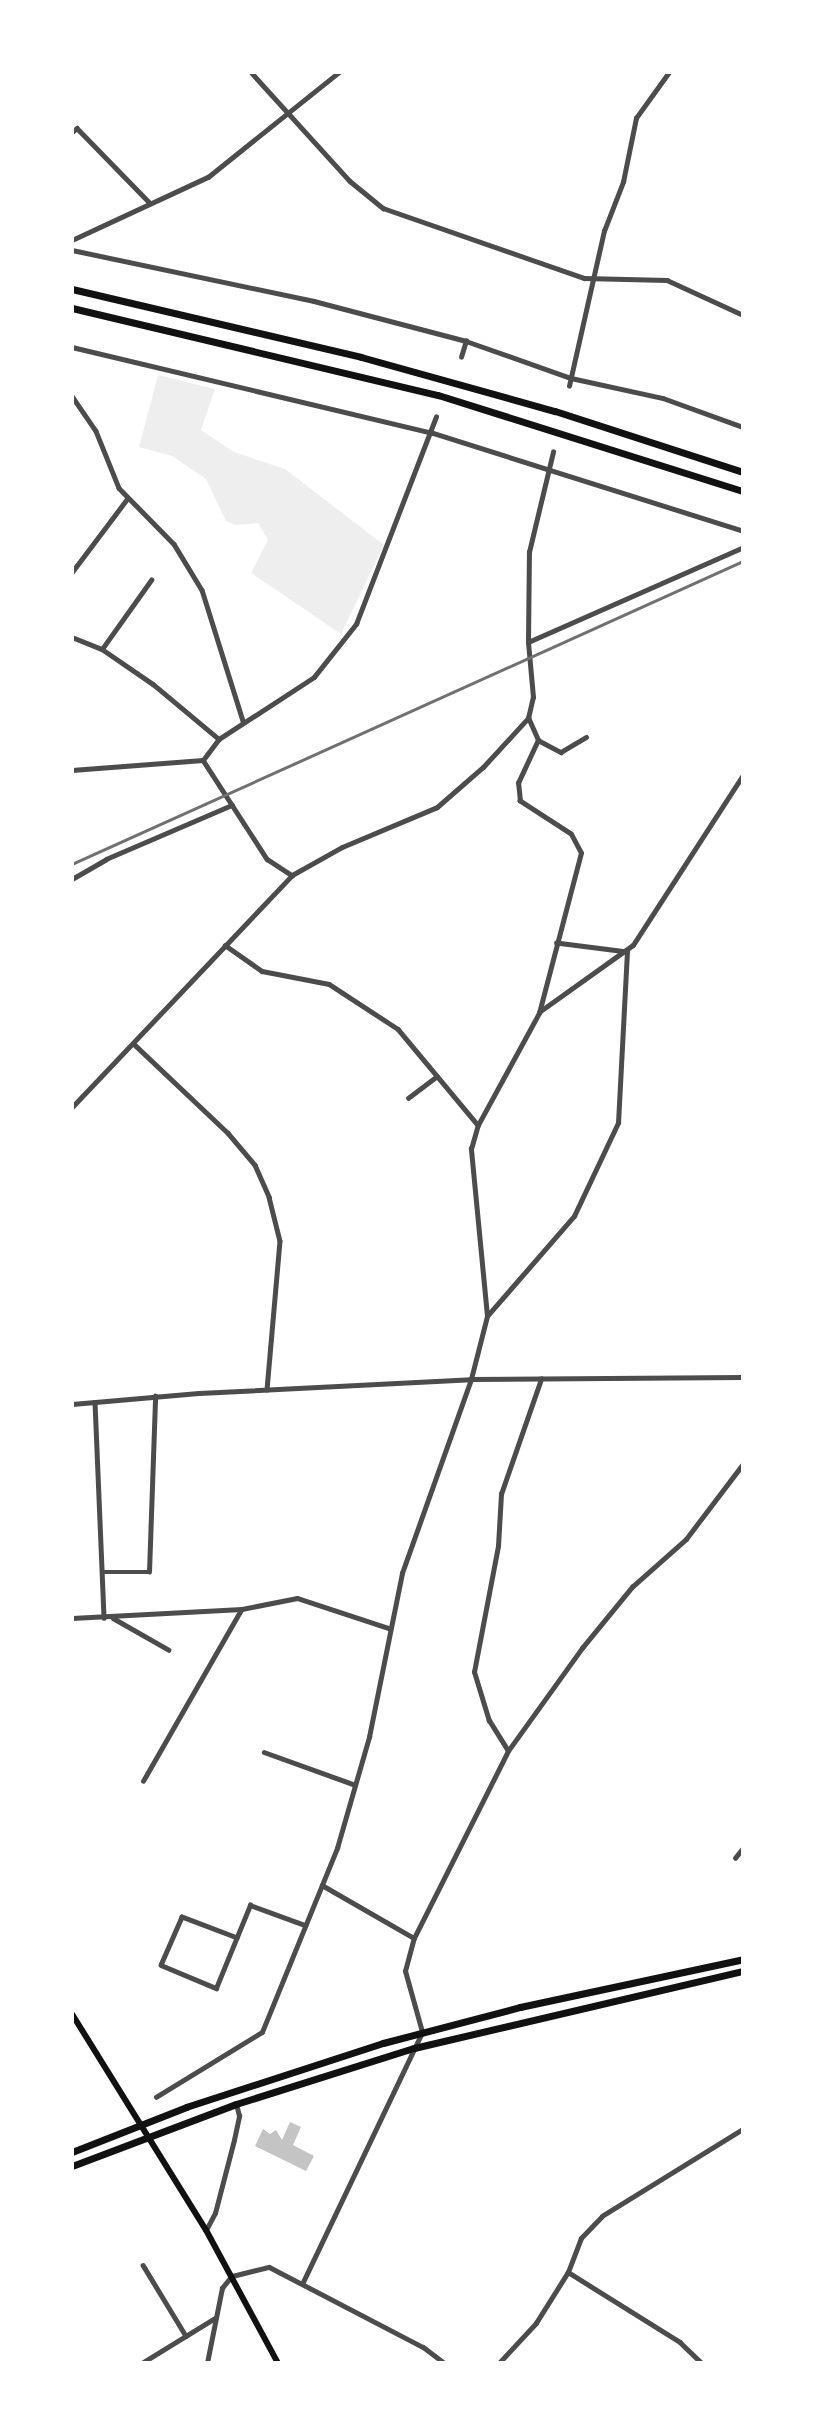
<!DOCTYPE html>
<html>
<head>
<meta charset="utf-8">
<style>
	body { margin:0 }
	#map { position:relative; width:815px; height:2435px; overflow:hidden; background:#fff; font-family:"Source Sans 3",sans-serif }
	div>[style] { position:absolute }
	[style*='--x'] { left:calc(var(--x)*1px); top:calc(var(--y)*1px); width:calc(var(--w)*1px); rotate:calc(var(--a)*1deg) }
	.green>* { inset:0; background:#eee }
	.building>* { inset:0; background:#c4c4c4 }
	.minor>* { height:4.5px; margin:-2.25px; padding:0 2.25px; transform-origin:2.25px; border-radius:2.25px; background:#4c4c4c }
	.tertiary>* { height:5px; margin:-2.5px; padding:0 2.5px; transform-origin:2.5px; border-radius:2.5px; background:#4c4c4c }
	.primary>* { height:6px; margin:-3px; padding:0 3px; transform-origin:3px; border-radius:3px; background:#111 }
	.trunk>* { height:7px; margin:-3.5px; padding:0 3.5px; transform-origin:3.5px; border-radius:3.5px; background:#111 }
	.motorway>* { height:7px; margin:-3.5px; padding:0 3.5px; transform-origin:3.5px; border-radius:3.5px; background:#111 }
	.rail>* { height:2.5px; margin:-1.25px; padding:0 1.25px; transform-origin:1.25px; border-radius:1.25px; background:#707070 }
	span { translate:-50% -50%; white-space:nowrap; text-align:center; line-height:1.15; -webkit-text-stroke:7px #fff; paint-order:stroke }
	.frame { position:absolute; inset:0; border:74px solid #fff; pointer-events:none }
</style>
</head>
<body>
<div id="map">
	<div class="green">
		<div style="clip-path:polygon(158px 375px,215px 389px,201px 430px,234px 452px,285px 469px,384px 545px,341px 634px,251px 573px,268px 540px,258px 523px,235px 525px,226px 521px,206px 479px,172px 456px,139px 447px)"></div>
	</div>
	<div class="building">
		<div style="clip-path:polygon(290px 2122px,301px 2127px,293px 2145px,314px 2156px,306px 2171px,255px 2146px,263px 2129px,270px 2134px,276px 2130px,282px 2140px)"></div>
	</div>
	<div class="minor">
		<div style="--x:251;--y:72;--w:147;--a:47.8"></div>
		<div style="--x:350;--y:181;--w:43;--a:39.3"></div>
		<div style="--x:383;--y:208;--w:213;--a:19.2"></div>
		<div style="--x:584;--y:278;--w:83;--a:1.4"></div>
		<div style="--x:667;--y:280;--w:84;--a:24.7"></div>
		<div style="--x:72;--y:132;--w:6;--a:-39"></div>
		<div style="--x:77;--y:128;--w:105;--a:45.8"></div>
		<div style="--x:72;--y:240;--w:150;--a:-24.9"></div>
		<div style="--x:208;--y:177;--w:168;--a:-38.7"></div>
		<div style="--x:72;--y:250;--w:247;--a:11.9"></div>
		<div style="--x:314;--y:301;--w:157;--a:14.7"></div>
		<div style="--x:466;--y:341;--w:111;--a:19.4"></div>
		<div style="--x:571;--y:378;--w:94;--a:12.3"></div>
		<div style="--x:663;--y:398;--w:85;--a:19.9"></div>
		<div style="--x:72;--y:347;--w:371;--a:13.4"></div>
		<div style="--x:433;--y:433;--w:325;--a:17.5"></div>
		<div style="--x:461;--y:357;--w:17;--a:-73"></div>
		<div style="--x:569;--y:386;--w:159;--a:-77.3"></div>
		<div style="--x:604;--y:231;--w:53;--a:-68.8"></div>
		<div style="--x:623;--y:182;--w:65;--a:-78.5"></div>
		<div style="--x:636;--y:118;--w:57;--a:-54.3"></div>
		<div style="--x:72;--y:396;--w:42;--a:55.6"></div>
		<div style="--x:96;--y:431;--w:61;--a:68"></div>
		<div style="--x:119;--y:488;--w:78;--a:45.5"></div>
		<div style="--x:174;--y:544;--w:54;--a:58.7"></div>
		<div style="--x:202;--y:590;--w:137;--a:72.6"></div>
		<div style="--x:72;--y:572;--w:91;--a:-53"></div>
		<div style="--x:72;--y:637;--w:32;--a:22"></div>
		<div style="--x:102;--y:649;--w:62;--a:34.5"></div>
		<div style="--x:153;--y:684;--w:86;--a:39.8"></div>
		<div style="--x:528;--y:642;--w:90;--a:-89.4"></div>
		<div style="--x:529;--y:552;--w:103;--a:-76.5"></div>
		<div style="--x:102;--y:649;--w:85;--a:-54.6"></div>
		<div style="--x:538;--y:740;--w:26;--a:28"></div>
		<div style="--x:561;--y:752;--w:29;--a:-31"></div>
		<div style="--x:203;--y:760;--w:118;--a:57.1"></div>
		<div style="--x:267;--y:859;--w:30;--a:33"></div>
		<div style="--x:72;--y:770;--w:131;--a:-4.4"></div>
		<div style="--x:203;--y:760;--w:26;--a:-53"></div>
		<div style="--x:219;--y:739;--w:113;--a:-33.1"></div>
		<div style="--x:314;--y:677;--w:68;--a:-51.6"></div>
		<div style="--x:356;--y:624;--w:222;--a:-68.9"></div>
		<div style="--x:72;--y:879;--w:39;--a:-30"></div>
		<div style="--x:106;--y:859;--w:137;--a:-23.2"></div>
		<div style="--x:225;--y:945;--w:45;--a:35.1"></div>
		<div style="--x:262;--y:971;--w:68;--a:11"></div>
		<div style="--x:329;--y:984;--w:82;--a:33.1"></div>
		<div style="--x:398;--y:1029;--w:125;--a:50.2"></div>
		<div style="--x:539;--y:1012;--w:115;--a:-35.5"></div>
		<div style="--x:633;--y:945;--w:202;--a:-57.1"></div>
		<div style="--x:135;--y:1045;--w:128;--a:43.4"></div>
		<div style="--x:228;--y:1133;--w:42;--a:49.8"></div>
		<div style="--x:255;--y:1165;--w:35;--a:66"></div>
		<div style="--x:269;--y:1197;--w:45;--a:76"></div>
		<div style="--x:280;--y:1241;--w:149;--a:95"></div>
		<div style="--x:408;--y:1098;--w:36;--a:-37"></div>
		<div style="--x:488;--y:1315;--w:131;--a:-49"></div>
		<div style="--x:574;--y:1216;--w:103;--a:-64.7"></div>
		<div style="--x:618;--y:1123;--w:171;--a:-87"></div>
		<div style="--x:627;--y:952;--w:71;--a:-172.7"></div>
		<div style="--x:95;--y:1402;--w:216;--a:87.6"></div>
		<div style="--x:102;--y:1572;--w:47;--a:0"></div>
		<div style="--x:149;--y:1572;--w:176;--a:-88"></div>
		<div style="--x:72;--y:1618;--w:170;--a:-3"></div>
		<div style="--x:242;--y:1609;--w:56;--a:-11.3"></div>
		<div style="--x:297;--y:1598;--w:97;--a:18.1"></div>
		<div style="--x:113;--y:1618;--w:64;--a:29.7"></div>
		<div style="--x:508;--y:1751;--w:36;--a:-122"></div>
		<div style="--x:489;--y:1721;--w:51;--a:-107"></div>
		<div style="--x:474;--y:1672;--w:128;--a:-79.2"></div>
		<div style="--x:498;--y:1546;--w:52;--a:-86.7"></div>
		<div style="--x:501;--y:1494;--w:122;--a:-70.8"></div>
		<div style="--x:264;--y:1752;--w:95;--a:19.8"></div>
		<div style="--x:143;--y:1781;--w:197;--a:-60.2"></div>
		<div style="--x:735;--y:1858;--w:13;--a:-51"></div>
		<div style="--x:322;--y:1885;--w:106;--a:29.9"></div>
		<div style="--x:237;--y:1938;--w:59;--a:-159.1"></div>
		<div style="--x:182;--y:1917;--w:52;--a:113.6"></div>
		<div style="--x:161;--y:1965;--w:60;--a:22.7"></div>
		<div style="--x:216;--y:1988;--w:90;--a:-67.7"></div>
		<div style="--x:250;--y:1905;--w:59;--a:20"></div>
		<div style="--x:156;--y:2097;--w:124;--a:-31.5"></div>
		<div style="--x:262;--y:2032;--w:199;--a:-67.8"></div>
		<div style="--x:337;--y:1848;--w:116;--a:-73.9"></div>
		<div style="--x:369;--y:1737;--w:167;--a:-78.6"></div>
		<div style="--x:402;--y:1573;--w:206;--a:-70.4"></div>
		<div style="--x:471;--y:1379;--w:65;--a:-75.7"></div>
		<div style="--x:487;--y:1316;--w:168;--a:-95.5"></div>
		<div style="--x:471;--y:1149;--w:25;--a:-74"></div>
		<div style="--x:478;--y:1125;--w:128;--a:-61.4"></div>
		<div style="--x:539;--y:1013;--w:165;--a:-75.3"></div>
		<div style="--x:581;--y:853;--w:21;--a:-118"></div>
		<div style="--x:571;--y:834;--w:61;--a:-147.1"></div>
		<div style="--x:520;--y:801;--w:18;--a:-96"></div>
		<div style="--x:518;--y:783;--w:47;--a:-65.1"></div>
		<div style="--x:538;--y:740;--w:24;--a:-114"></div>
		<div style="--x:206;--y:2230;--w:19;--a:-62"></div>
		<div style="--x:215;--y:2213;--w:75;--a:-75.4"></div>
		<div style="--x:234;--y:2140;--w:25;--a:-78"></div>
		<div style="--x:239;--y:2116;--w:12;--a:-104"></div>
		<div style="--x:143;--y:2265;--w:83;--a:58.8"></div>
		<div style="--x:568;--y:2272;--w:132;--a:32"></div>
		<div style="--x:680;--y:2342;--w:30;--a:44"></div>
		<div style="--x:303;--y:2282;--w:277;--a:-64.5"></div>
		<div style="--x:422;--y:2032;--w:63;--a:-105.6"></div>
		<div style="--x:405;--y:1971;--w:34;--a:-75"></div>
		<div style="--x:414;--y:1938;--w:209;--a:-63.3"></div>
		<div style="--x:508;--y:1751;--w:127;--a:-54.3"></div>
		<div style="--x:582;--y:1648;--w:79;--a:-50.7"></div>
		<div style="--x:632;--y:1587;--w:72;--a:-41.6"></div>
		<div style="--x:686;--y:1539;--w:94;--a:-52.8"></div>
		<div style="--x:142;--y:2363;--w:86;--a:-31.7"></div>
		<div style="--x:207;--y:2363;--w:76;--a:-78.7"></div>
		<div style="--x:222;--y:2288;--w:14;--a:-51"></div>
		<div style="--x:499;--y:2363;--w:54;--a:-47.2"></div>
		<div style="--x:536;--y:2323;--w:60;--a:-57.9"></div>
		<div style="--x:568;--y:2272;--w:36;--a:-69"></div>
		<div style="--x:581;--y:2238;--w:30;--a:-46"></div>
		<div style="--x:602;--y:2216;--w:166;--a:-31.7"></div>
	</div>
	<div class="tertiary">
		<div style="--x:72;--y:1107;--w:320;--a:-46.5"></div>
		<div style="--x:292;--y:875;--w:57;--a:-29.2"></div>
		<div style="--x:342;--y:847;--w:103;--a:-22.8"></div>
		<div style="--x:437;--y:807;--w:61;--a:-41"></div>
		<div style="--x:483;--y:767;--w:67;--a:-47.4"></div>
		<div style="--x:528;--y:718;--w:22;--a:-77"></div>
		<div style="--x:533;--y:697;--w:55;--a:-95.2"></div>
		<div style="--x:528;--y:642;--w:235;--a:-23.8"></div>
		<div style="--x:72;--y:1404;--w:127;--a:-5"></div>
		<div style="--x:199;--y:1393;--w:272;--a:-2.9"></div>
		<div style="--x:471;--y:1379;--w:272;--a:-0.4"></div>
		<div style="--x:232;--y:2276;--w:38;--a:-14"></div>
		<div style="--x:269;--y:2267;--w:174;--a:27.5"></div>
		<div style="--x:423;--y:2347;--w:26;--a:37"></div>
	</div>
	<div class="primary">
		<div style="--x:72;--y:2014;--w:254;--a:58.2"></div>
		<div style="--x:206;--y:2230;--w:151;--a:61.6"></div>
	</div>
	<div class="trunk">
		<div style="--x:72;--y:2152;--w:123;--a:-21.5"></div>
		<div style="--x:186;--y:2107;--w:207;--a:-18"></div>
		<div style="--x:383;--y:2043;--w:142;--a:-14.7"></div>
		<div style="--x:520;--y:2007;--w:228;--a:-12.1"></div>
		<div style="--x:72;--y:2166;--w:175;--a:-20.7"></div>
		<div style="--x:236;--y:2104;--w:187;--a:-17.5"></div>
		<div style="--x:414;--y:2048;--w:338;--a:-13.2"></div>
	</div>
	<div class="motorway">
		<div style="--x:72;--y:289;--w:297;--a:13.2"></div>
		<div style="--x:361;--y:357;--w:201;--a:15.6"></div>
		<div style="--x:555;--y:411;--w:198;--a:18"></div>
		<div style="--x:72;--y:308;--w:376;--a:13.4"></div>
		<div style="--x:438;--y:395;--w:320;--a:17.5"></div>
	</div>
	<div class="rail">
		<div style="--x:72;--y:864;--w:736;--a:-24.3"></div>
	</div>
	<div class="frame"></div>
</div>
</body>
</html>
